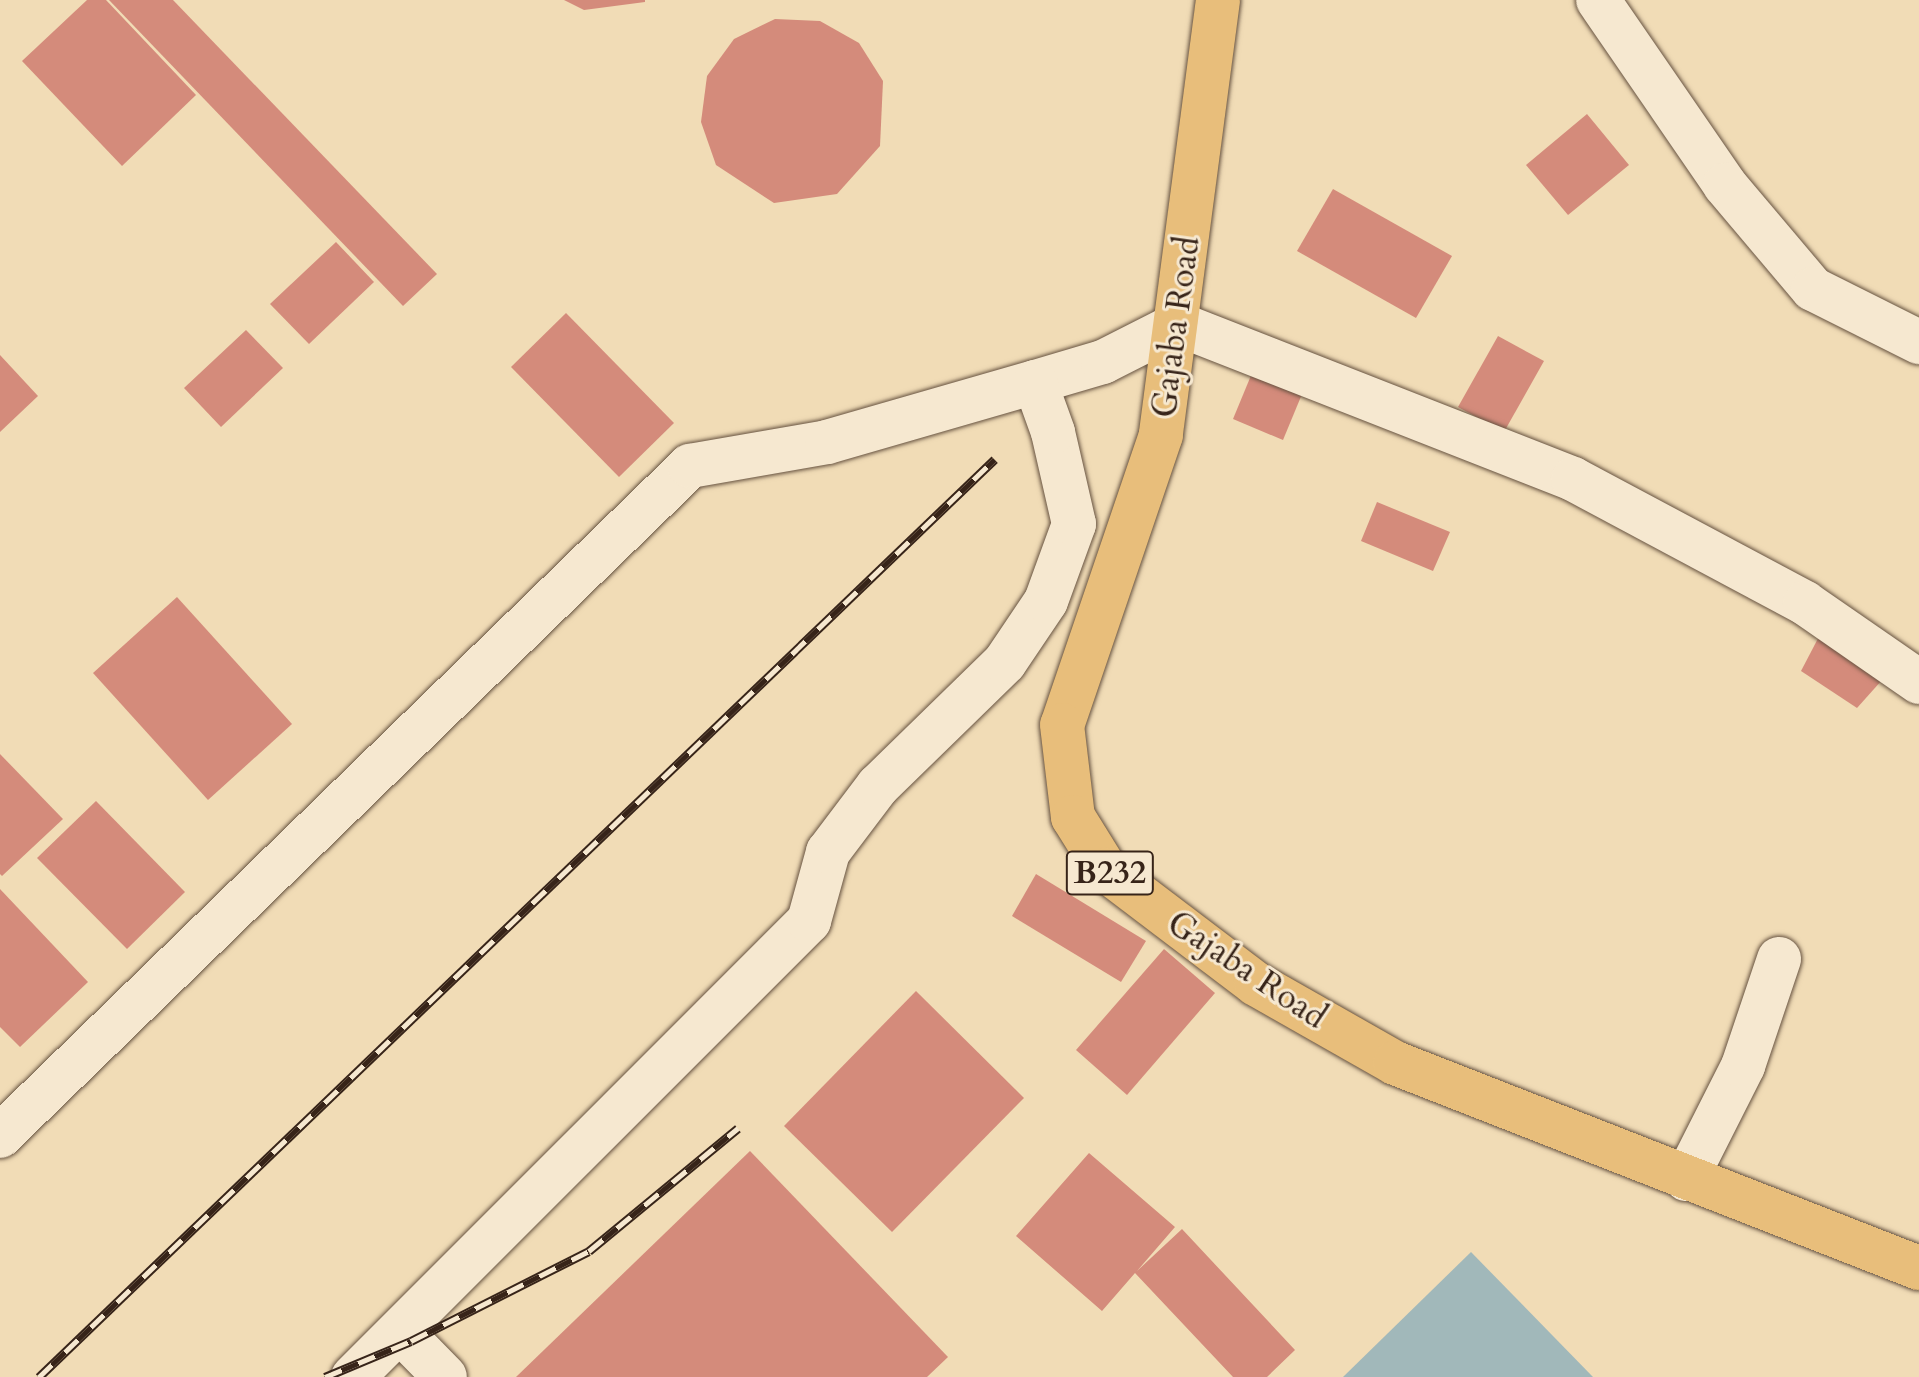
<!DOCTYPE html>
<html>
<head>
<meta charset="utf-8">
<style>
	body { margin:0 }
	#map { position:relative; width:1919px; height:1377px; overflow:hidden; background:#f1dcb6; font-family:Cardo,serif }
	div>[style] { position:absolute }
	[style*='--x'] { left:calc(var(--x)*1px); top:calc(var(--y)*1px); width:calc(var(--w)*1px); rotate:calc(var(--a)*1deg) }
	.water>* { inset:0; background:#a1b8ba }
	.building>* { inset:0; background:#d48b7b }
	.roads { filter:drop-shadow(0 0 2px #665240) drop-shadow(0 0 2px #665240) }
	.minor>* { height:44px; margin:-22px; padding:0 22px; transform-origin:22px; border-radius:22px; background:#f6e8d0 }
	.major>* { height:44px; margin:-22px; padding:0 22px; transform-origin:22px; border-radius:22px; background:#e8be7b }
	.rail>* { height:9px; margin-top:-4.5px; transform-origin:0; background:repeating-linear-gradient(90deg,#f6e8d0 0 18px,#372419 0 36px); box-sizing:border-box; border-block:2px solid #372419 }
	span { translate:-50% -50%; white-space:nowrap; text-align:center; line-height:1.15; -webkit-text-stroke:6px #f6e8d0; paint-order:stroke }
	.shield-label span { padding:2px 6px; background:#f6e8d0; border:2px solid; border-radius:6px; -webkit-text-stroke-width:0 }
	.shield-label { font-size:32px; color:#372419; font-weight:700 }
	.street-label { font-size:34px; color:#372419 }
</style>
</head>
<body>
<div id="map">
	<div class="water">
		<div style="clip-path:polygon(1471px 1252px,1593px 1377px,1343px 1377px)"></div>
	</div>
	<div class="building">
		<div style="clip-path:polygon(87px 0,106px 0,196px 95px,122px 166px,22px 61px)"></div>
		<div style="clip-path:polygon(109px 0,173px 0,437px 274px,403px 306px)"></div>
		<div style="clip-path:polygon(564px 0,645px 0,645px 2px,584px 10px)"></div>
		<div style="clip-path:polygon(775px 19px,820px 21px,859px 43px,883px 81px,880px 146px,837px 194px,774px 203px,716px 165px,701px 122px,707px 76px,734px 39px)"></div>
		<div style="clip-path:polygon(1587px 114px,1629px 165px,1568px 215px,1526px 165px)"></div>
		<div style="clip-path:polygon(1333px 189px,1452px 256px,1416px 318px,1297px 251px)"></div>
		<div style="clip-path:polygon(336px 242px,374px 282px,309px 344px,270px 304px)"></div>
		<div style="clip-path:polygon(566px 313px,674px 423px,619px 477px,511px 367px)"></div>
		<div style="clip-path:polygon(246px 330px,283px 368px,221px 427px,184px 388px)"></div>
		<div style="clip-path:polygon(1498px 336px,1544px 361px,1504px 432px,1458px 407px)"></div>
		<div style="clip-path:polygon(0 355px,38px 396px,0 432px)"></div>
		<div style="clip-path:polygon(1257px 361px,1307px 382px,1283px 440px,1233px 419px)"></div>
		<div style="clip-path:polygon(1377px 502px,1450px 532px,1433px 571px,1361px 541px)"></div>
		<div style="clip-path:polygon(177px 597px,292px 724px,208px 800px,93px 673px)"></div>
		<div style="clip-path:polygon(1824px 627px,1891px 670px,1857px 708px,1801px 671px)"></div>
		<div style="clip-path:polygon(0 754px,63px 819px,2px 876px,0 874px)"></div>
		<div style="clip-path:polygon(96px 801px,185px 892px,127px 949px,37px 858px)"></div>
		<div style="clip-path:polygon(1036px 874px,1146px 941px,1121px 982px,1012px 916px)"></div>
		<div style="clip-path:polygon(0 889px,88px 982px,20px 1047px,0 1027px)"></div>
		<div style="clip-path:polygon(1164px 949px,1215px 993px,1127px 1095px,1076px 1050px)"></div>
		<div style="clip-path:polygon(916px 991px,1024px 1098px,892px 1232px,784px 1126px)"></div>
		<div style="clip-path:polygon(750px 1151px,948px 1357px,927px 1377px,516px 1377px)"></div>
		<div style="clip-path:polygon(1089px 1153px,1175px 1227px,1137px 1271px,1182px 1229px,1295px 1350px,1267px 1377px,1233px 1377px,1135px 1273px,1102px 1311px,1016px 1236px)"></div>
	</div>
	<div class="roads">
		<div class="minor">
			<div style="--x:1598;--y:0;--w:224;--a:55.5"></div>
			<div style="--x:1725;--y:185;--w:136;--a:49.8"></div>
			<div style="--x:1813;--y:289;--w:119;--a:26.6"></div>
			<div style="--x:0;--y:1136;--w:962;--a:-44.16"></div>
			<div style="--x:690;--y:466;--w:139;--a:-9.9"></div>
			<div style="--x:827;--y:442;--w:216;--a:-16.1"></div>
			<div style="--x:1035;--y:382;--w:71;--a:-16.4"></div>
			<div style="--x:1103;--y:362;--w:84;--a:-26.9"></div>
			<div style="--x:1178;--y:324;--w:424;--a:21.4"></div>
			<div style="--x:1573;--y:479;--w:263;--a:28.1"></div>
			<div style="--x:1805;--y:603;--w:139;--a:34.7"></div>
			<div style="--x:1686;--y:1179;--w:127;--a:-63.2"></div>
			<div style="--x:1743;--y:1066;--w:113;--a:-71.4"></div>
			<div style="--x:400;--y:1331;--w:64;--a:45.6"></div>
			<div style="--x:353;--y:1377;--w:645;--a:-45"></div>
			<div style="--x:809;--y:921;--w:72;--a:-74.6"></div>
			<div style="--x:828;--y:852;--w:83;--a:-52.9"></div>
			<div style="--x:878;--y:786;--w:177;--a:-44.3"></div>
			<div style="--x:1005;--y:662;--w:73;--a:-56.1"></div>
			<div style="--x:1046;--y:601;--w:82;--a:-70"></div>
			<div style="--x:1074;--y:524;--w:94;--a:-102.9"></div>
			<div style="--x:1053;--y:432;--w:53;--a:-109.8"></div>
		</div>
		<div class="major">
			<div style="--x:1218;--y:0;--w:439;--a:97.5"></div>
			<div style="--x:1161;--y:435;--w:306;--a:108.8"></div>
			<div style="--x:1062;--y:725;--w:93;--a:83.2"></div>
			<div style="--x:1073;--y:817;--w:62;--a:58.1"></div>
			<div style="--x:1106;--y:870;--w:188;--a:37.2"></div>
			<div style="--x:1256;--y:984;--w:160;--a:29.6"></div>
			<div style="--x:1395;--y:1063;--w:563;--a:21.37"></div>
		</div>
	</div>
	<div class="rail">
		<div style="--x:39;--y:1377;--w:1325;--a:-43.84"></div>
		<div style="--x:325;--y:1377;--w:93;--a:-22.7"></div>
		<div style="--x:411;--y:1341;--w:199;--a:-26.8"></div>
		<div style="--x:589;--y:1251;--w:193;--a:-39.5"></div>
	</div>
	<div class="shield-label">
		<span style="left:1110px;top:873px">B232</span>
	</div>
	<div class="street-label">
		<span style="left:1176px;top:327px;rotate:-82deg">Gajaba Road</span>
		<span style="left:1247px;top:970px;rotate:34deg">Gajaba Road</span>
	</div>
</div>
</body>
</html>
